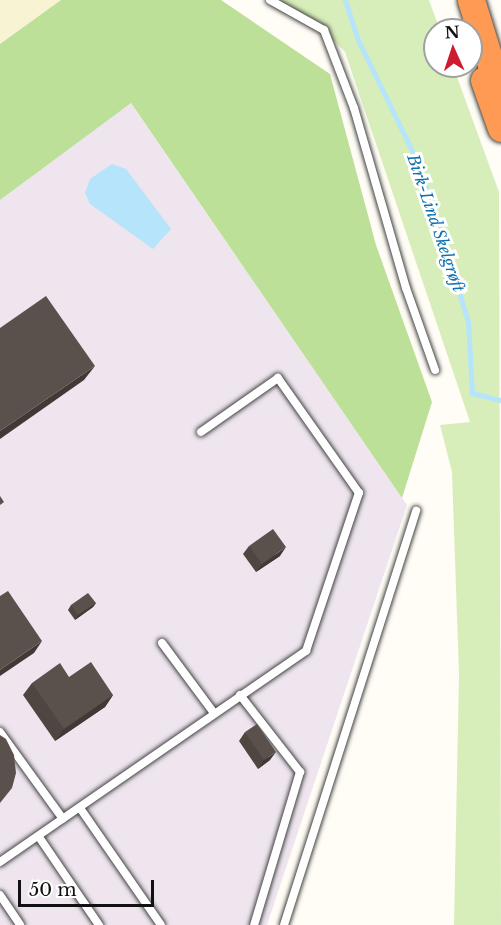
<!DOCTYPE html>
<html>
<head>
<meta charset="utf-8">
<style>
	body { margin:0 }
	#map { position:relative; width:501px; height:925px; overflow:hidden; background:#fffdf5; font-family:"Libre Baskerville",serif }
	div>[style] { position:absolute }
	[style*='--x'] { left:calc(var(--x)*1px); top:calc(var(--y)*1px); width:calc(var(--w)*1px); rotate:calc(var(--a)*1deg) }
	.industrial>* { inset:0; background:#eee5ef }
	.farmland>* { inset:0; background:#f8f3d2 }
	.green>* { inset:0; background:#d7eeba }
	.forest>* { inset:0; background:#bce098 }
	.water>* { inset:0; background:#b5e4fb }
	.stream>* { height:5px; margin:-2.5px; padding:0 2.5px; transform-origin:2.5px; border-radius:2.5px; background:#b5e4fb }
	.roads { filter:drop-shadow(0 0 2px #444) drop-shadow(0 0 2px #444) }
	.lane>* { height:8px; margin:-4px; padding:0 4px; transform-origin:4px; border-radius:4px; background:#fff }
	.highway>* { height:27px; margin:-13.5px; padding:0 13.5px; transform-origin:13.5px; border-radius:13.5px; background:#fe9a54 }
	.wall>* { inset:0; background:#4e4641 }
	.shaded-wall>* { inset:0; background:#403935 }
	.building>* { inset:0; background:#5b514c }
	span { translate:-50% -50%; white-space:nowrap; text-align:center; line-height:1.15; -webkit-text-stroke:6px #fff; paint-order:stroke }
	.water-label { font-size:16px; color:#0e70ae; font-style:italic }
	.north { position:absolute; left:423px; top:18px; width:60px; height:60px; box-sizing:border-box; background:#fff; border:2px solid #a0a0a0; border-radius:50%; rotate:357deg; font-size:16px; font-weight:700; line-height:24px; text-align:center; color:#111 }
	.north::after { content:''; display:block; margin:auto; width:21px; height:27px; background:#cd1c2d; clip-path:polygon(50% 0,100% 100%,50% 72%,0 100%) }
	.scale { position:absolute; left:18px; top:880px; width:136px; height:27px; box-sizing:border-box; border:3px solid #111; border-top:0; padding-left:8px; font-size:18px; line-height:21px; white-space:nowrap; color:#111; -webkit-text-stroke:4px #fff; paint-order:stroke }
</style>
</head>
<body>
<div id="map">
	<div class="industrial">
		<div style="clip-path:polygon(130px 102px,407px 505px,267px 925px,0 925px,0 200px)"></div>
	</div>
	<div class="farmland">
		<div style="clip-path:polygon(0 0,61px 0,0 44px)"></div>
	</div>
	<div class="green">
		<div style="clip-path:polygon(279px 0,429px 0,440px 30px,435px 30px,435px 66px,453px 66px,499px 192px,501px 925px,454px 925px,459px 674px,452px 472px,440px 425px,470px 422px,345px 52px,324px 30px)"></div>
	</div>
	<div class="forest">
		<div style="clip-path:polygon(61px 0,221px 0,330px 74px,376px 245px,432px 402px,402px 498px,131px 103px,0 200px,0 44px)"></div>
	</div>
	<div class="water">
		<div style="clip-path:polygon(112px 164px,126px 169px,171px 229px,153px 249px,90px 204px,85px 193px,90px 179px)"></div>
	</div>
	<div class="stream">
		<div style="--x:345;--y:0;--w:42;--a:72"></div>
		<div style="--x:358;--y:40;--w:139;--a:64"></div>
		<div style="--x:419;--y:165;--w:164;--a:72.6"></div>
		<div style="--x:468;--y:321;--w:72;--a:86.8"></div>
		<div style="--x:472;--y:393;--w:30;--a:14"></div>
	</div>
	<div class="roads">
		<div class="lane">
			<div style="--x:270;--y:0;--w:62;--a:29.1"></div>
			<div style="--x:324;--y:30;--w:84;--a:69"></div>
			<div style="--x:354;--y:108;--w:187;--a:73.9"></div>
			<div style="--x:406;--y:288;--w:87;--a:70.5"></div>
			<div style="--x:162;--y:643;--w:87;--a:53.4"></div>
			<div style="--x:240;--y:695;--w:98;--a:52.1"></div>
			<div style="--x:300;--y:772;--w:160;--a:106.7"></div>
			<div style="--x:0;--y:732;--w:107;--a:54.1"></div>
			<div style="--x:80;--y:808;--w:142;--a:55.3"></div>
			<div style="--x:39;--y:837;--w:107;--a:55.7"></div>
			<div style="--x:0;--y:862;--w:372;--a:-34.6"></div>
			<div style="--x:306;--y:651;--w:167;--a:-71.5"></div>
			<div style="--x:359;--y:493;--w:141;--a:-125.2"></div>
			<div style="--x:278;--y:378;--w:94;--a:145"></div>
			<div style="--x:0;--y:895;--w:36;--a:56"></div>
			<div style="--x:284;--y:925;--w:435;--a:-72.3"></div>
		</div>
		<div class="highway">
			<div style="--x:471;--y:0;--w:102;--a:72.8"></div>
			<div style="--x:484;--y:80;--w:51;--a:70.5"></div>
		</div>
	</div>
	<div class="wall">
		<div style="clip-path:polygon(249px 546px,280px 556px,256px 572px,243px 554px)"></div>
		<div style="clip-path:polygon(96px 603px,93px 607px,75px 620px,68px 610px,71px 605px)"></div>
		<div style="clip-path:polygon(32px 683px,113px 695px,105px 707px,55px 741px,23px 695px)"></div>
		<div style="clip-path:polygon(245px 732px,270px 760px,258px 769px,239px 741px)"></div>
	</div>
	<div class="shaded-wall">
		<div style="clip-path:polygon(95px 366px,84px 380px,0 439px,0 431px)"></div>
		<div style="clip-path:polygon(286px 547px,280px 556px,256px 572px,262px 564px)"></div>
		<div style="clip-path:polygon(96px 603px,93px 607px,75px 620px,78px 615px)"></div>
		<div style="clip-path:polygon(42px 641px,34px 653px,0 676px,0 670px)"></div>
		<div style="clip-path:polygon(113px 695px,105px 707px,55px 741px,64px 729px)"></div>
		<div style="clip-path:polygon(276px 752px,270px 760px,258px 769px,264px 760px)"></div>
	</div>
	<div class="building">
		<div style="clip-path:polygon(46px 296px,95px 366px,0 431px,0 328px)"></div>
		<div style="clip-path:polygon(0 496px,4px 502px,0 505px)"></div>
		<div style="clip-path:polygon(273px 529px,286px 547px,262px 564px,249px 546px)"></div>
		<div style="clip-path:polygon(8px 591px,42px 641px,0 670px,0 596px)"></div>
		<div style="clip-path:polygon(88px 593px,96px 603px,78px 615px,71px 605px)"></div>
		<div style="clip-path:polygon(91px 662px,113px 695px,64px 729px,32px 683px,60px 663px,69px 677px)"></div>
		<div style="clip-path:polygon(257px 724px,276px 752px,264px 760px,245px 732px)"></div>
		<div style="clip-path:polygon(0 735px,6px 739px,14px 755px,16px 773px,12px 788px,0 803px)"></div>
	</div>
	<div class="water-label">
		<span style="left:436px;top:223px;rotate:71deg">Birk-Lind Skelgrøft</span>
	</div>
	<div class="north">N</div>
	<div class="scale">50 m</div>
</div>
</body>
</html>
